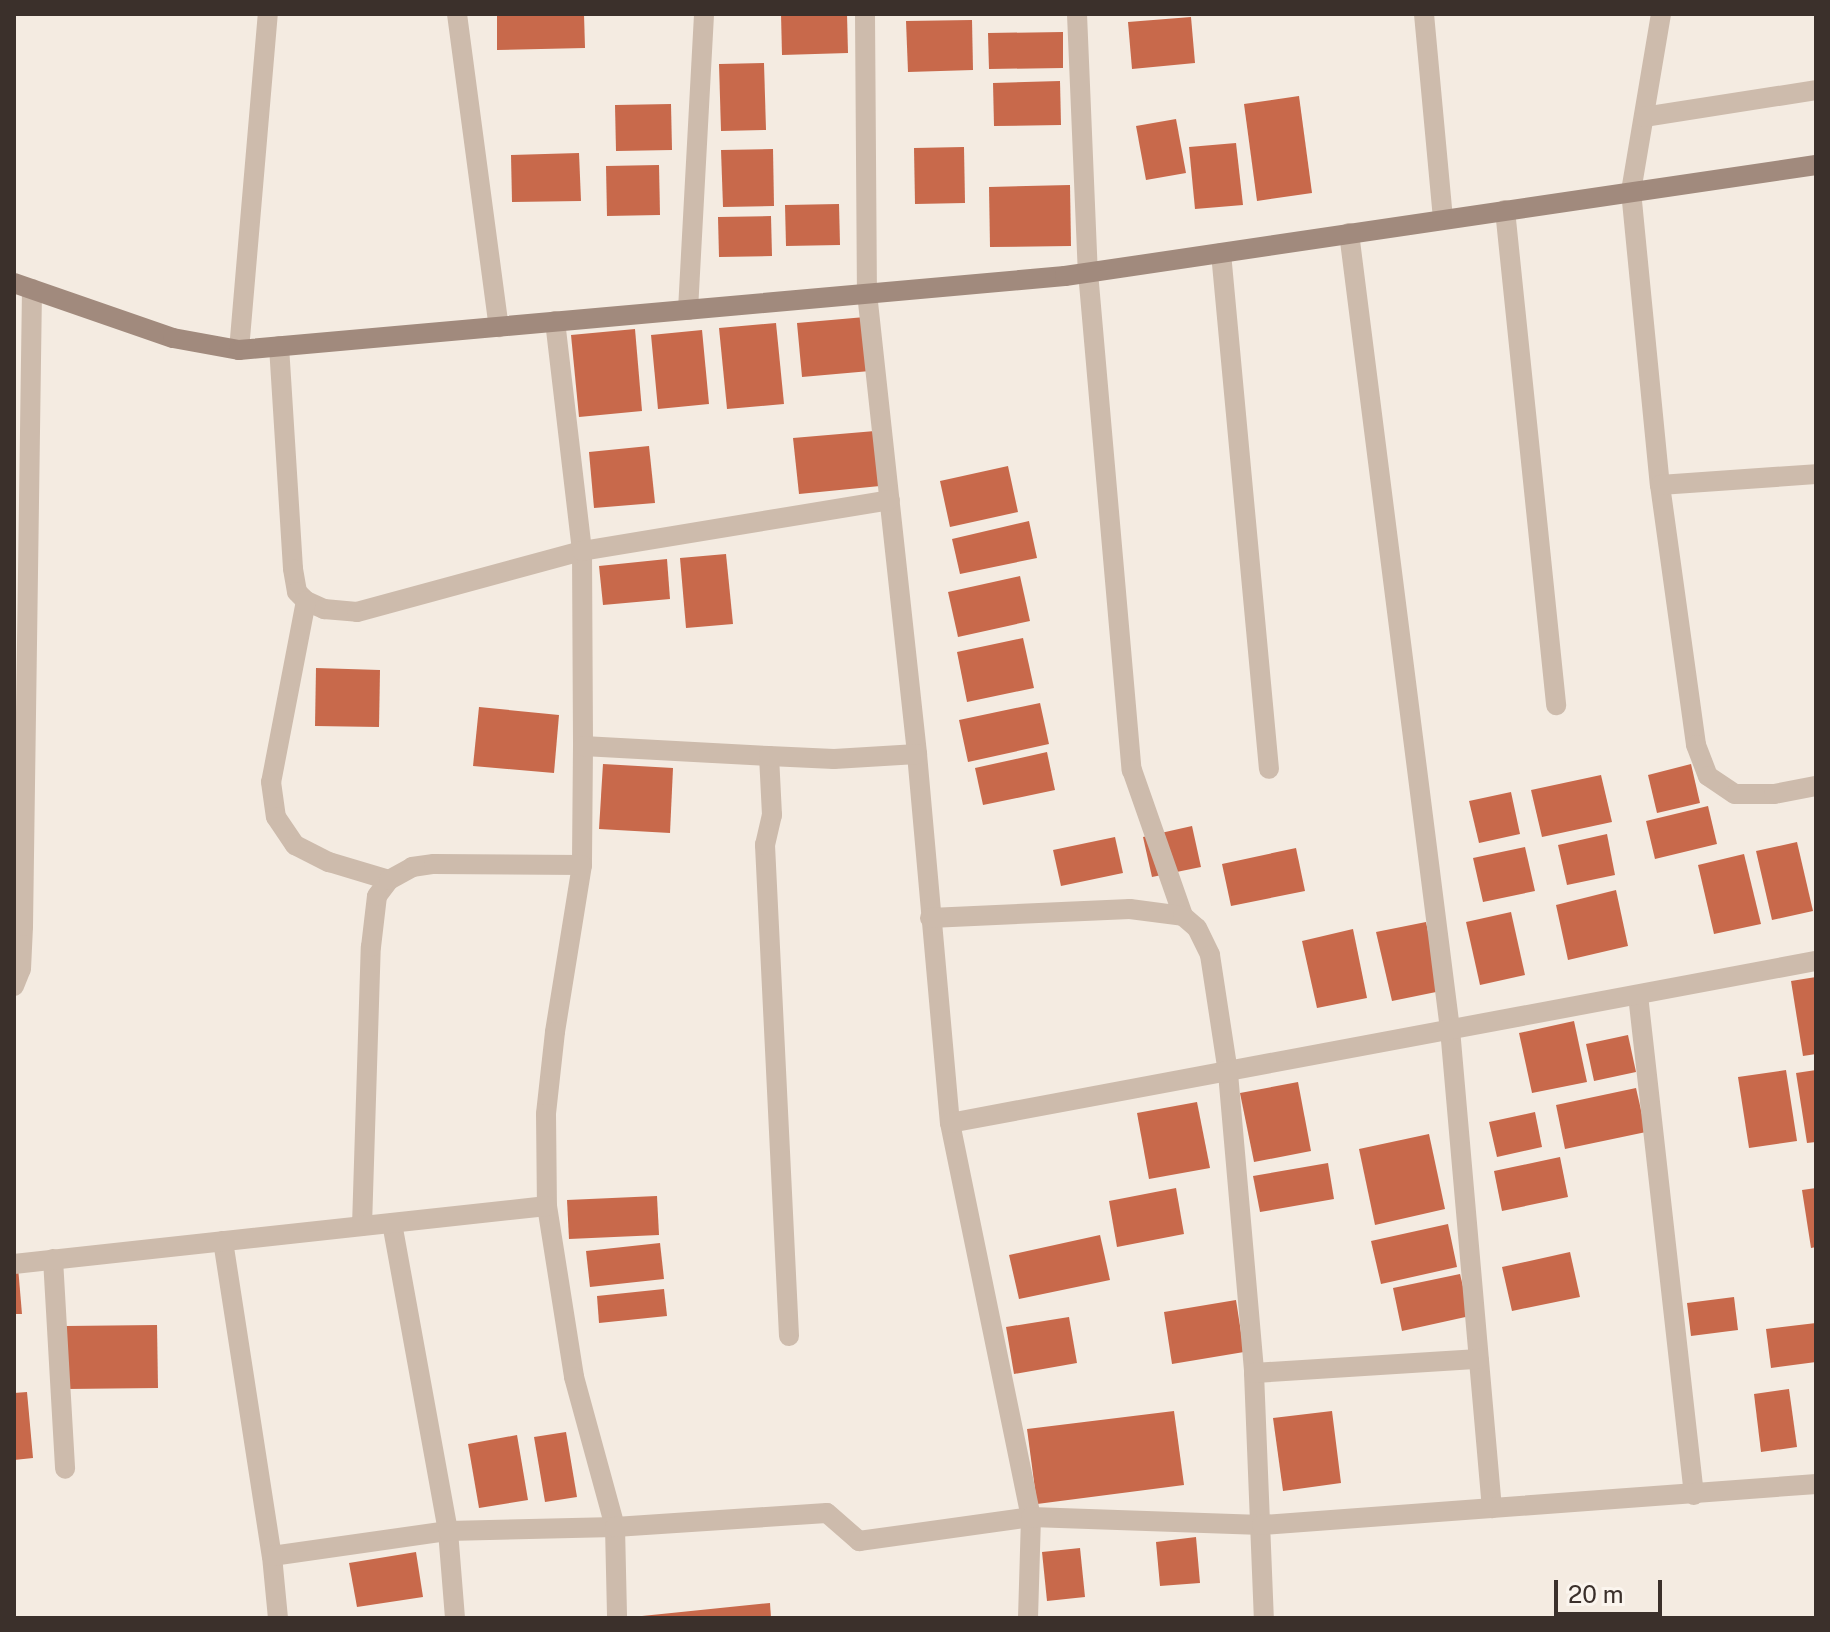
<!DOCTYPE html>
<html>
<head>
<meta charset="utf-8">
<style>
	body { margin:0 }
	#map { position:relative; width:1830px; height:1632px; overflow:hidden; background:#f4ebe1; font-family:"Public Sans",sans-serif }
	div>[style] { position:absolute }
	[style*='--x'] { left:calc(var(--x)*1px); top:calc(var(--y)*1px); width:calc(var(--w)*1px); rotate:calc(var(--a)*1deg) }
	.building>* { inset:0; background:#c8694b }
	.street>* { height:20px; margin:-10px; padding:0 10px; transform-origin:10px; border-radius:10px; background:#cdbbac }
	.secondary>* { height:20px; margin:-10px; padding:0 10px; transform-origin:10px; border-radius:10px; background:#a18a7d }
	span { translate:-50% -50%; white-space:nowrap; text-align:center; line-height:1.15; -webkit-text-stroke:7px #fbf5ee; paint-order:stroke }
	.frame { position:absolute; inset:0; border:16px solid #3b302b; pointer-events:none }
	.scale { position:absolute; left:1554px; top:1580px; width:108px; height:36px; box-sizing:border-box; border:4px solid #3b302b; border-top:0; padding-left:10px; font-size:24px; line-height:28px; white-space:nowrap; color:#3b302b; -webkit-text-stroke:6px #fbf5ee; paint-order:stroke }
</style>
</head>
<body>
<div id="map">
	<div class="building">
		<div style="clip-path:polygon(497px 14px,584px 14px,585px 48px,497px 50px)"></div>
		<div style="clip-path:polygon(781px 14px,847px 14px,848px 53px,782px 55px)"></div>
		<div style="clip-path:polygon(1191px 17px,1195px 63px,1132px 69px,1128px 22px)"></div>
		<div style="clip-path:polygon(972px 20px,973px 70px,908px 72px,906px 21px)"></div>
		<div style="clip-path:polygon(1063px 32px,1063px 68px,989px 69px,988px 33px)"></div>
		<div style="clip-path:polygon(764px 63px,766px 130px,721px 131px,719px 64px)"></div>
		<div style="clip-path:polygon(1060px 81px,1061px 125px,994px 126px,993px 83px)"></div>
		<div style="clip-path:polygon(1299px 96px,1312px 193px,1257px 201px,1244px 104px)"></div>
		<div style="clip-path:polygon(671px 104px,672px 150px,616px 151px,615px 105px)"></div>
		<div style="clip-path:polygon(1176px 119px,1186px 173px,1146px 180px,1136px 126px)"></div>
		<div style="clip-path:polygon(1236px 143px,1243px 205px,1195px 209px,1189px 147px)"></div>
		<div style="clip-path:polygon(964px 147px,965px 203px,915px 204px,914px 148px)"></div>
		<div style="clip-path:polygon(773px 149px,774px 206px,723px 207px,721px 150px)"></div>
		<div style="clip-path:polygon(579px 153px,581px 201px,512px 202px,511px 155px)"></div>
		<div style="clip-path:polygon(659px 165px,660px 215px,607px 216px,606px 166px)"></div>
		<div style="clip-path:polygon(1070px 185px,1071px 246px,990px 247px,989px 187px)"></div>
		<div style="clip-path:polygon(839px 204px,840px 245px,786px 246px,785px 205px)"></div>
		<div style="clip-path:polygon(771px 216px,772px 256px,719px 257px,718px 217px)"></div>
		<div style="clip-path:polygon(865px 317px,870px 371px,802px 377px,797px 323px)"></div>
		<div style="clip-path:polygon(776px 323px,784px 404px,727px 409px,719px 328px)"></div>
		<div style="clip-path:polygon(635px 329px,642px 411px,579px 417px,571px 335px)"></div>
		<div style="clip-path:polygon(702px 330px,709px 404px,658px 409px,651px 335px)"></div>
		<div style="clip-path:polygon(875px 431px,880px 486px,799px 494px,793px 438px)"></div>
		<div style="clip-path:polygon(649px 446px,655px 503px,594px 508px,589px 452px)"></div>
		<div style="clip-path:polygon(1008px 466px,1018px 512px,950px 527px,940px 481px)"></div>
		<div style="clip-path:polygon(1029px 521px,1037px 558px,960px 574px,952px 539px)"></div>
		<div style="clip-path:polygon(726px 554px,733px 624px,686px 628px,680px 558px)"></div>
		<div style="clip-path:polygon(667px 559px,670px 599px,603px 605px,599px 566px)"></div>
		<div style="clip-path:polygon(1020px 576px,1030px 621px,958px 637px,948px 592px)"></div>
		<div style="clip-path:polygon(1023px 638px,1034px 688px,967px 702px,957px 652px)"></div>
		<div style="clip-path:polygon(316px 668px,380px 670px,379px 727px,315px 726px)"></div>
		<div style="clip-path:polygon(1040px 703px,1049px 744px,968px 762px,959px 720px)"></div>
		<div style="clip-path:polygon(479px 707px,559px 715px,554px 773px,473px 766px)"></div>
		<div style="clip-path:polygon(1047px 752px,1055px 790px,983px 805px,975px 768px)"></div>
		<div style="clip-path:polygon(603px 764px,673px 768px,670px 833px,599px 829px)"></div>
		<div style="clip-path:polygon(1691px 764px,1700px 803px,1657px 813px,1648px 775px)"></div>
		<div style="clip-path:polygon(1601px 775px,1612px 822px,1542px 837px,1531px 790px)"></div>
		<div style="clip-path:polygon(1511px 792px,1520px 834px,1479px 843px,1469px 801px)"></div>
		<div style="clip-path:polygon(1708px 806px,1717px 844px,1655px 859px,1646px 821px)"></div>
		<div style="clip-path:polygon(1192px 826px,1201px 867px,1152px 877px,1143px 837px)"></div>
		<div style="clip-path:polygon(1607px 834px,1615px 875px,1567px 885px,1558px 845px)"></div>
		<div style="clip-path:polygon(1115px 837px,1123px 873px,1061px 886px,1053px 850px)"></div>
		<div style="clip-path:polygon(1797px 842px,1813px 911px,1772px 920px,1756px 851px)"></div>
		<div style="clip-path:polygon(1525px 847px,1535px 891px,1483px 902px,1473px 858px)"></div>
		<div style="clip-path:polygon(1296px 848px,1305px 891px,1231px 906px,1222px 864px)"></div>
		<div style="clip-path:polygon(1744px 854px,1761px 924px,1714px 934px,1698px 865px)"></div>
		<div style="clip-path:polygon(1616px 890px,1628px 946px,1568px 960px,1556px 905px)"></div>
		<div style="clip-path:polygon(1511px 912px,1525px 975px,1480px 985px,1466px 922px)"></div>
		<div style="clip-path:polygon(1426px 922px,1441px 991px,1392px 1001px,1376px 932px)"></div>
		<div style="clip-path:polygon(1353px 929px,1367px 998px,1317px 1008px,1302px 941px)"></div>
		<div style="clip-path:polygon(1816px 977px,1816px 1054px,1803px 1056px,1791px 981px)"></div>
		<div style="clip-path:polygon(1574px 1021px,1587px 1082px,1532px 1093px,1519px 1033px)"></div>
		<div style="clip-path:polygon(1628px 1035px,1636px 1072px,1594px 1081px,1586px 1044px)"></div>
		<div style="clip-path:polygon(1786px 1070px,1797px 1141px,1749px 1148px,1738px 1077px)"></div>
		<div style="clip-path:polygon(1816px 1070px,1816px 1142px,1807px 1143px,1796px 1073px)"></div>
		<div style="clip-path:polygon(1298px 1082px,1311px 1151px,1254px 1162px,1240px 1093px)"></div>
		<div style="clip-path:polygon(1636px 1088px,1646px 1132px,1565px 1149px,1556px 1105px)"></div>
		<div style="clip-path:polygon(1197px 1102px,1210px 1168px,1149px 1179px,1137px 1113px)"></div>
		<div style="clip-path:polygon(1535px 1112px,1542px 1147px,1497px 1157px,1489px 1122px)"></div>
		<div style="clip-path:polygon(1429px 1134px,1445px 1209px,1375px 1225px,1359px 1149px)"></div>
		<div style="clip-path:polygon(1560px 1157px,1568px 1197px,1502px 1211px,1494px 1171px)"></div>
		<div style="clip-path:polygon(1328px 1163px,1334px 1199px,1260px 1212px,1253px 1176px)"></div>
		<div style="clip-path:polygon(1176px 1188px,1184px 1234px,1117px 1247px,1109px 1201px)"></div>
		<div style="clip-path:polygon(1816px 1188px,1816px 1247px,1811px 1248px,1802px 1190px)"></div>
		<div style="clip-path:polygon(657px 1196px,659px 1235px,569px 1239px,567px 1200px)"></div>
		<div style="clip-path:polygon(1448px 1224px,1457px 1267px,1381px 1284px,1371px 1241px)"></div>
		<div style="clip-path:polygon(1100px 1235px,1110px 1280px,1019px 1299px,1009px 1255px)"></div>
		<div style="clip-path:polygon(660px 1243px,664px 1279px,590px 1287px,586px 1251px)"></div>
		<div style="clip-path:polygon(1570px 1252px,1580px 1297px,1512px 1311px,1502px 1267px)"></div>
		<div style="clip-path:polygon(14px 1267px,18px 1267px,22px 1314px,14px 1314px)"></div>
		<div style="clip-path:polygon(1460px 1274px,1470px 1316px,1402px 1331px,1393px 1288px)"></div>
		<div style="clip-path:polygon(664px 1289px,667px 1316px,599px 1323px,597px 1296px)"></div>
		<div style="clip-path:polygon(1734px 1297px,1738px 1330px,1691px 1336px,1687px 1303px)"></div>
		<div style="clip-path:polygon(1236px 1300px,1244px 1352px,1172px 1364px,1164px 1312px)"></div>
		<div style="clip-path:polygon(1069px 1317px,1077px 1363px,1014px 1374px,1006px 1327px)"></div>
		<div style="clip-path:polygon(1816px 1323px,1816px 1362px,1771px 1368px,1766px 1329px)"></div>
		<div style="clip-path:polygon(157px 1325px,158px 1388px,67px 1389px,66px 1326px)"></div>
		<div style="clip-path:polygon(1789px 1389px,1797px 1447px,1761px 1452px,1754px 1394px)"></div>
		<div style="clip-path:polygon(27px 1392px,33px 1458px,14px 1460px,14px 1393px)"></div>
		<div style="clip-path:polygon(1174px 1411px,1184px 1485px,1037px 1504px,1027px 1429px)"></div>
		<div style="clip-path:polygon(1332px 1411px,1341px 1483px,1283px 1491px,1273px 1418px)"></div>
		<div style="clip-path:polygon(566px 1432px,577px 1497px,545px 1502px,534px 1437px)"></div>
		<div style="clip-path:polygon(517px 1435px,528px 1500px,479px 1508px,468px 1444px)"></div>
		<div style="clip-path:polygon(1196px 1537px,1200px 1583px,1160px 1586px,1156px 1542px)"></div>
		<div style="clip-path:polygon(1080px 1548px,1085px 1597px,1047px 1601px,1042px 1552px)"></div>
		<div style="clip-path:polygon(416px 1552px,423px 1597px,357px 1607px,349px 1563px)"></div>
		<div style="clip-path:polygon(770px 1603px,771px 1618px,642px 1618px,642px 1616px)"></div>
	</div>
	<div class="street">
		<div style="--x:457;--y:14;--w:316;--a:82.4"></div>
		<div style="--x:865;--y:14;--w:279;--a:89.6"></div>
		<div style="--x:867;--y:293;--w:464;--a:83.8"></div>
		<div style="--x:917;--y:754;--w:370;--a:84.9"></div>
		<div style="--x:950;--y:1123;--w:402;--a:78.4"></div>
		<div style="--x:1031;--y:1517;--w:101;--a:91.7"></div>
		<div style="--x:1077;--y:14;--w:258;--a:87.6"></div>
		<div style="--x:1088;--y:272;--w:500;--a:85"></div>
		<div style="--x:1132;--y:770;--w:155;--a:70.7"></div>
		<div style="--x:1424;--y:14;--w:206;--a:84.7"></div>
		<div style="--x:1661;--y:14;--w:180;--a:99.6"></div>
		<div style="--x:1631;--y:191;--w:295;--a:84.4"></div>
		<div style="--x:1660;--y:485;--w:262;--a:82.1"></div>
		<div style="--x:1696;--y:745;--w:33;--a:69"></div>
		<div style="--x:1708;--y:776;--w:32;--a:34"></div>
		<div style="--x:1735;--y:794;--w:39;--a:0"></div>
		<div style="--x:1774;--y:794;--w:43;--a:-10.8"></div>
		<div style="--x:1644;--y:117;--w:174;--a:-8.9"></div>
		<div style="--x:1505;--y:210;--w:498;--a:84.1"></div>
		<div style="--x:1349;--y:233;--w:802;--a:82.77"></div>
		<div style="--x:1450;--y:1029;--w:481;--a:85"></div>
		<div style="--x:1221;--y:253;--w:518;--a:84.69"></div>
		<div style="--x:688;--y:310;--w:296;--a:-86.9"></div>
		<div style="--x:555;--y:321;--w:232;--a:83.3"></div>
		<div style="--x:582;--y:551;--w:195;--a:89.7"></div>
		<div style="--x:583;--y:746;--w:119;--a:90.5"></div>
		<div style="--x:582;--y:865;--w:169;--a:99.2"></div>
		<div style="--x:555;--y:1032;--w:82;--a:96.3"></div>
		<div style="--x:546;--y:1114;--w:92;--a:89.4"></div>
		<div style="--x:547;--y:1206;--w:173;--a:81"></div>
		<div style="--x:574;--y:1377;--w:156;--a:74.7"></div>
		<div style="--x:615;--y:1527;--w:91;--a:88.7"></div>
		<div style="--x:279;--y:346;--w:223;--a:86.4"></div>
		<div style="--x:293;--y:569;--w:23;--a:80"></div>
		<div style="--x:297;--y:592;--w:13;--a:45"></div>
		<div style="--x:306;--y:601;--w:20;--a:24"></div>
		<div style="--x:324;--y:609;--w:33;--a:5"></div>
		<div style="--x:357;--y:612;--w:233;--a:-15.2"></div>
		<div style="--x:582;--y:551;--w:312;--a:-9.4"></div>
		<div style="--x:239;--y:350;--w:337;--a:-85.1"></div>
		<div style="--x:1660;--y:485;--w:156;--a:-4"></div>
		<div style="--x:306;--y:601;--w:184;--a:100.9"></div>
		<div style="--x:271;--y:782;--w:35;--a:82"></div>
		<div style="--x:276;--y:817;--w:34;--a:56"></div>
		<div style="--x:295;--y:845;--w:38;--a:27"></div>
		<div style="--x:329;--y:862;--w:63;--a:16.7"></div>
		<div style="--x:583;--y:746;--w:186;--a:3.1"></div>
		<div style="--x:930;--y:918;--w:200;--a:-2.6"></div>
		<div style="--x:1130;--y:909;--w:53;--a:7.5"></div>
		<div style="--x:1183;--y:916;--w:18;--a:41"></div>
		<div style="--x:1197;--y:928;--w:30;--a:64"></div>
		<div style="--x:1210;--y:955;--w:119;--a:81.3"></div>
		<div style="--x:1228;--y:1073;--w:301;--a:85"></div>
		<div style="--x:1254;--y:1373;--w:245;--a:87.7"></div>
		<div style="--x:14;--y:986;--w:18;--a:-68"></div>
		<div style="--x:21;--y:969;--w:43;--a:-87.3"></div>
		<div style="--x:23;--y:926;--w:637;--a:-89.19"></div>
		<div style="--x:1638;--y:995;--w:503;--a:83.61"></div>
		<div style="--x:950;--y:1123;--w:881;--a:-10.6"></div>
		<div style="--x:392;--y:1223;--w:313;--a:79.7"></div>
		<div style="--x:448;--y:1531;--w:87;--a:85.4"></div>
		<div style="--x:362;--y:1226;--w:279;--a:-88.2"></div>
		<div style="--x:371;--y:947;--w:51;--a:-83.3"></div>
		<div style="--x:377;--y:896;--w:20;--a:-53"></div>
		<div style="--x:389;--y:880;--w:26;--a:-29"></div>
		<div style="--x:412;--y:867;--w:22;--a:-8"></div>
		<div style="--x:434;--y:864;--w:148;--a:0.4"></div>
		<div style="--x:223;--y:1241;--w:319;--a:81.2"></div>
		<div style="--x:272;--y:1556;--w:62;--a:84.5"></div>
		<div style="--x:53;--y:1259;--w:210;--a:86.7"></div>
		<div style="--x:14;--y:1264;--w:536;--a:-6.21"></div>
		<div style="--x:789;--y:1336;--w:492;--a:-92.8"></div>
		<div style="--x:765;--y:845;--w:31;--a:-77"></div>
		<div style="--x:772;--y:815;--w:59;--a:-92.9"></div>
		<div style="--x:769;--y:756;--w:65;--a:2.6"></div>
		<div style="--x:834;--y:759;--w:83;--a:-3.4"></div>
		<div style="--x:1254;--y:1373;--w:225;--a:-3.6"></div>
		<div style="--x:272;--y:1556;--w:178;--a:-8.1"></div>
		<div style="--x:448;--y:1531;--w:167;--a:-1.4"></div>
		<div style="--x:615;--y:1527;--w:212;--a:-3.8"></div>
		<div style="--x:827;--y:1513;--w:43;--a:41.2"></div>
		<div style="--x:859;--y:1541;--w:174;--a:-7.9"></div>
		<div style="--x:1031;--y:1517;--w:231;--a:2"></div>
		<div style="--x:1262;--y:1525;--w:556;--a:-4.23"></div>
	</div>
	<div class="secondary">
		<div style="--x:14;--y:283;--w:168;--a:19.1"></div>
		<div style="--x:173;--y:338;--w:67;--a:10.3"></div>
		<div style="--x:239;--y:350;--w:829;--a:-5.12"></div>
		<div style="--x:1065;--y:276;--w:759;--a:-8.41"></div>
	</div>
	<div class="frame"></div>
	<div class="scale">20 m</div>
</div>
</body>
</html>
